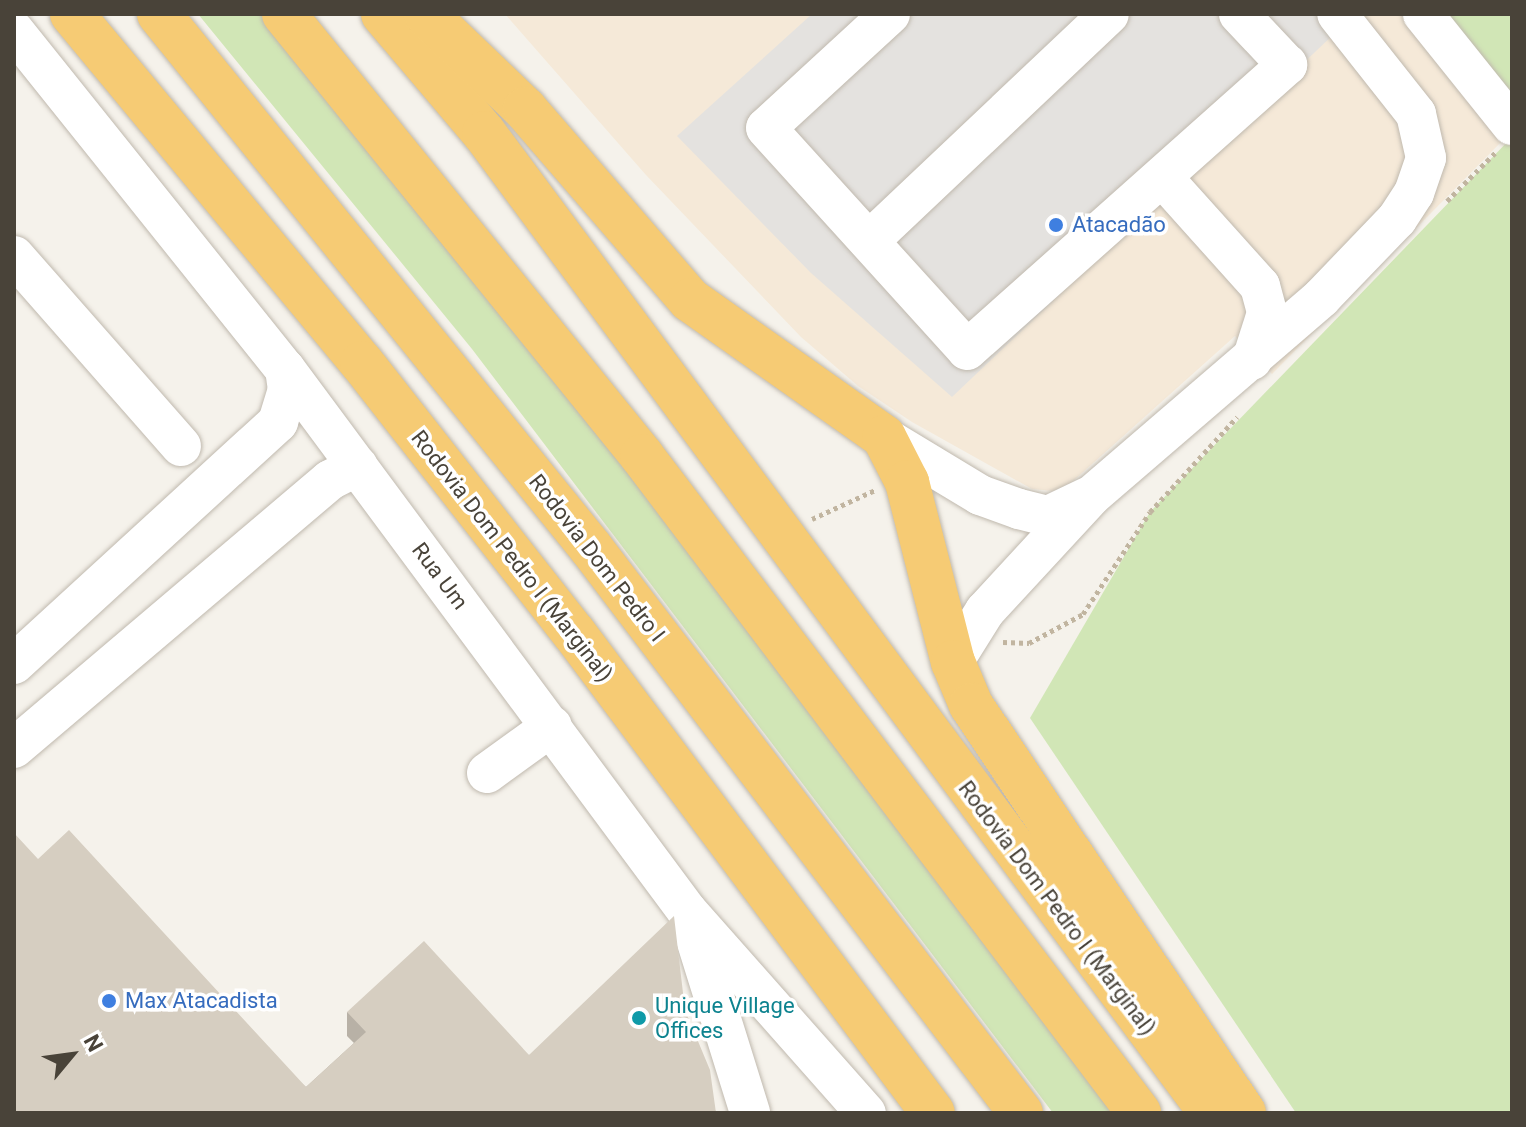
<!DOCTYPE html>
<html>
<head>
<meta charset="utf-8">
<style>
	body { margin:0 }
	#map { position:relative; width:1526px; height:1127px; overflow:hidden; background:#f5f2eb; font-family:Roboto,sans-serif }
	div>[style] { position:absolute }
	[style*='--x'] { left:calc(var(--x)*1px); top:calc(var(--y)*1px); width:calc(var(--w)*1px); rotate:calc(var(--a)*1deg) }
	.commercial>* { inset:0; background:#f5e9d8 }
	.green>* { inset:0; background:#d1e6b6 }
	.parking>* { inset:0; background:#e4e2df }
	.path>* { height:5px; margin-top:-2.5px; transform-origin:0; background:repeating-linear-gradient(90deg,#c1b5a0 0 4px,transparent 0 8px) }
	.roads { filter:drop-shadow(0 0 2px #c0b9ae) drop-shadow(0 0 2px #c0b9ae) }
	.minor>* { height:40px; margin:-20px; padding:0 20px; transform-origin:20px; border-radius:20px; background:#fff }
	.highway>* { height:44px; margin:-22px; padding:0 22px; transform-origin:22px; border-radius:22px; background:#f6cb74 }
	.wall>* { inset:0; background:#b8b1a6 }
	.building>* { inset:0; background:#d6cec1 }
	.dots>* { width:22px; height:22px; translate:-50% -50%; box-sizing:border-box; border:4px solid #fff; border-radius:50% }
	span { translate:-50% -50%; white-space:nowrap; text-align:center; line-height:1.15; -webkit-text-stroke:7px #fff; paint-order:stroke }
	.shop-label { font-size:22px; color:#366cbe }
	.left { translate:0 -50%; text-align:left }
	.street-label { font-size:22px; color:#494339 }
	.culture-label { font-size:22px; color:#0d838f }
	.frame { position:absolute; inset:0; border:16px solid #494339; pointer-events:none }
	.north { position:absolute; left:32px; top:1015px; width:80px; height:80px; -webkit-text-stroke:6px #fff; paint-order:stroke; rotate:61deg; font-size:22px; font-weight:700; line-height:32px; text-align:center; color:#494339 }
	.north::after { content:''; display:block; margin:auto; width:28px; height:36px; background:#494339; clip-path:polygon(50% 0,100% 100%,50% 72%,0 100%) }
</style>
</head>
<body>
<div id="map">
	<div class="commercial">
		<div style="clip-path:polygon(505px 14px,1400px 14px,1511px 132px,1272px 374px,1235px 336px,1072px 482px,1053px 491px,1032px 489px,912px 422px,858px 386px,801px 337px,646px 175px)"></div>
	</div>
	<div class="green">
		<div style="clip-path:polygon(198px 14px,263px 14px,660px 512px,1114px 1113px,1053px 1113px,472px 349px)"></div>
		<div style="clip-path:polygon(1406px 14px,1512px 14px,1512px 126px)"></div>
		<div style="clip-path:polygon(1512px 137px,1512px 1113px,1296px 1113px,1030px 718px,1150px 512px)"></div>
	</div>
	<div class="parking">
		<div style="clip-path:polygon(812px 14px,1316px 14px,1334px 34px,952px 397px,811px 273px,677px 136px)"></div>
	</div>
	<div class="path">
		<div style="--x:1447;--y:201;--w:71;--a:-45"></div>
		<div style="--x:812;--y:519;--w:69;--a:-24.7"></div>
		<div style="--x:1003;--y:642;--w:26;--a:2"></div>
		<div style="--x:1029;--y:643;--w:61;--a:-28.2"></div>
		<div style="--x:1083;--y:614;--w:122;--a:-56.7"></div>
		<div style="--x:1150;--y:512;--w:129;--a:-47.5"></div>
	</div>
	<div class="roads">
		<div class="minor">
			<div style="--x:890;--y:14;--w:168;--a:137.4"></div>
			<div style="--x:766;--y:128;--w:299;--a:47.8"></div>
			<div style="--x:967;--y:350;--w:429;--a:-41.7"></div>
			<div style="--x:1287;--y:65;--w:70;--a:-133.3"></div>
			<div style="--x:1423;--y:14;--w:142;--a:51.3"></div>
			<div style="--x:14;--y:31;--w:433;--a:51.3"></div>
			<div style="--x:285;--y:369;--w:675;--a:53.44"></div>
			<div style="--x:687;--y:911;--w:270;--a:48.5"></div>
			<div style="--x:1163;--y:178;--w:145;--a:48.1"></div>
			<div style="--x:1260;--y:286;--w:28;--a:75"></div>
			<div style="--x:1267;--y:313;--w:49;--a:107.7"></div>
			<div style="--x:869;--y:241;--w:330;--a:-43.4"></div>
			<div style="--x:14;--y:256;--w:253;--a:48.7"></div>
			<div style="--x:884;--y:437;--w:112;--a:31.1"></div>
			<div style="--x:980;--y:495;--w:41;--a:19.7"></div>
			<div style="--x:1019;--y:509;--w:30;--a:14"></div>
			<div style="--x:1048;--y:516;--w:44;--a:-25.4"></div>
			<div style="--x:953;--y:662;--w:60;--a:-57.9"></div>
			<div style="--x:985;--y:611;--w:156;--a:-47.3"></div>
			<div style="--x:1091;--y:496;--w:303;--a:-40.7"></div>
			<div style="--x:1321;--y:298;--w:110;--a:-46.1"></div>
			<div style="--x:1397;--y:219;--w:31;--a:-57"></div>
			<div style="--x:1414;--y:193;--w:37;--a:-71"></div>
			<div style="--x:1426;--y:158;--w:45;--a:-102.8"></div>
			<div style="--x:1416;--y:114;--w:127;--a:-128.3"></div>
			<div style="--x:14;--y:664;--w:358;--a:-42.5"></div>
			<div style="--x:278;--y:422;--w:34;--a:-73"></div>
			<div style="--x:288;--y:390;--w:21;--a:-98"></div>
			<div style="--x:14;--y:748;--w:414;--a:-40.3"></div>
			<div style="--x:330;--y:480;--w:31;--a:-27"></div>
			<div style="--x:487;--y:773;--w:80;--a:-35.9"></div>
			<div style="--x:691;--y:923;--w:199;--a:72.7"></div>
		</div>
		<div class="highway">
			<div style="--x:72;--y:14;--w:454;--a:50.3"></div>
			<div style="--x:362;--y:363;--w:343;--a:51.9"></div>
			<div style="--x:574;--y:633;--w:599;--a:53.21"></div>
			<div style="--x:159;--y:14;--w:687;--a:51.03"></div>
			<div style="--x:591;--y:548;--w:710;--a:52.73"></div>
			<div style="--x:284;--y:14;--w:569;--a:50.99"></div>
			<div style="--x:642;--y:456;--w:824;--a:52.89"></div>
			<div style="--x:383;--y:14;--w:156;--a:49.7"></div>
			<div style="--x:484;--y:133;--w:1220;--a:53.43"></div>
			<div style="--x:426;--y:14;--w:137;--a:43.8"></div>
			<div style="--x:525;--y:109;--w:252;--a:49.2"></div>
			<div style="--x:690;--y:300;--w:237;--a:35.2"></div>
			<div style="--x:884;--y:437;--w:51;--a:62.9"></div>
			<div style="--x:907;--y:482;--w:186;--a:75.7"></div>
			<div style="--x:953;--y:662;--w:47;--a:67.3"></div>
			<div style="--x:971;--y:705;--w:491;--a:56.2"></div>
		</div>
	</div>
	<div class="wall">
		<div style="clip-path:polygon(38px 859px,306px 1087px,354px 1043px,347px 1036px,347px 1012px,529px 1055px,685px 1010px,716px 1113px,14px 1113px)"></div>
	</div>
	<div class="building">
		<div style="clip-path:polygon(69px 830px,306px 1087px,366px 1032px,347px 1012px,424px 941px,529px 1055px,674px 916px,685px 1010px,710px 1070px,716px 1113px,14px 1113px,14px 833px,38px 859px)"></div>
	</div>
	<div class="dots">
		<div style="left:1056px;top:225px;background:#3f7fe0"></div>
		<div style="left:109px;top:1001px;background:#3f7fe0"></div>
		<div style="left:639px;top:1018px;background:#0f9aa8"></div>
	</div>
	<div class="shop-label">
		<span class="left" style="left:1072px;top:225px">Atacadão</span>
		<span class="left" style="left:125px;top:1001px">Max Atacadista</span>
	</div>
	<div class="street-label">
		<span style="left:512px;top:556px;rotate:52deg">Rodovia Dom Pedro I (Marginal)</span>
		<span style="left:597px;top:558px;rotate:52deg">Rodovia Dom Pedro I</span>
		<span style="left:440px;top:576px;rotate:53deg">Rua Um</span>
		<span style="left:1057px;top:908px;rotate:53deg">Rodovia Dom Pedro I (Marginal)</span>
	</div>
	<div class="culture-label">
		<span class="left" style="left:655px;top:1018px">Unique Village<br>Offices</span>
	</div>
	<div class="frame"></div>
	<div class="north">N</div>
</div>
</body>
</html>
